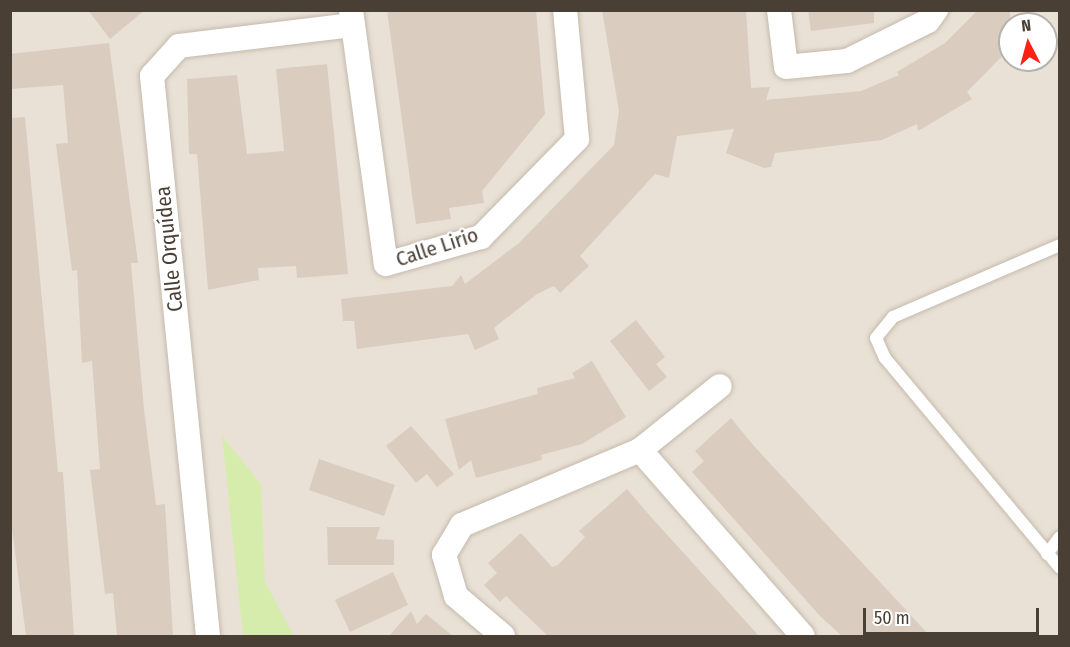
<!DOCTYPE html>
<html>
<head>
<meta charset="utf-8">
<style>
	body { margin:0 }
	#map { position:relative; width:1070px; height:647px; overflow:hidden; background:#f5efe7; font-family:"Fira Sans Condensed",sans-serif }
	div>[style] { position:absolute }
	[style*='--x'] { left:calc(var(--x)*1px); top:calc(var(--y)*1px); width:calc(var(--w)*1px); rotate:calc(var(--a)*1deg) }
	.residential>* { inset:0; background:#e9e1d5 }
	.green>* { inset:0; background:#d6ecad }
	.building>* { inset:0; background:#dacdbf }
	.roads { filter:drop-shadow(0 0 2px #c4b9ac) drop-shadow(0 0 2px #c4b9ac) }
	.lane>* { height:12px; margin:-6px; padding:0 6px; transform-origin:6px; border-radius:6px; background:#fff }
	.street>* { height:24px; margin:-12px; padding:0 12px; transform-origin:12px; border-radius:12px; background:#fff }
	span { translate:-50% -50%; white-space:nowrap; text-align:center; line-height:1.15; -webkit-text-stroke:4.5px #fff; paint-order:stroke }
	.street-label { font-size:21px; color:#493f35 }
	.frame { position:absolute; inset:0; border:12px solid #493f35; pointer-events:none }
	.north { position:absolute; left:998px; top:12px; width:60px; height:60px; box-sizing:border-box; background:#fff; border:2px solid #b6b2ae; border-radius:50%; rotate:354deg; font-size:16px; font-weight:700; line-height:24px; text-align:center; color:#493f35 }
	.north::after { content:''; display:block; margin:auto; width:21px; height:27px; background:#ff2114; clip-path:polygon(50% 0,100% 100%,50% 72%,0 100%) }
	.scale { position:absolute; left:863px; top:608px; width:176px; height:27px; box-sizing:border-box; border:3px solid #493f35; border-top:0; padding-left:8px; font-size:18px; line-height:21px; white-space:nowrap; color:#493f35; -webkit-text-stroke:4px #fff; paint-order:stroke }
</style>
</head>
<body>
<div id="map">
	<div class="residential">
		<div style="clip-path:polygon(evenodd,10px 11px,1059px 11px,1059px 636px,11px 636px,10px 11px,1010px 24px,1046px 24px,1046px 60px,1010px 60px,1010px 24px)"></div>
	</div>
	<div class="green">
		<div style="clip-path:polygon(222px 436px,261px 484px,265px 582px,294px 636px,243px 636px)"></div>
	</div>
	<div class="building">
		<div style="clip-path:polygon(88px 10px,145px 10px,110px 39px)"></div>
		<div style="clip-path:polygon(387px 10px,536px 10px,545px 114px,482px 191px,484px 203px,449px 208px,451px 219px,416px 224px)"></div>
		<div style="clip-path:polygon(602px 10px,746px 10px,751px 88px,770px 87px,766px 100px,861px 91px,899px 75px,897px 72px,945px 43px,978px 10px,1010px 10px,1010px 48px,967px 92px,972px 99px,918px 131px,917px 124px,882px 140px,775px 153px,771px 167px,764px 168px,726px 153px,734px 129px,677px 136px,669px 178px,655px 174px,580px 256px,589px 266px,560px 293px,554px 286px,537px 294px,494px 328px,499px 339px,475px 350px,468px 334px,357px 349px,354px 321px,343px 321px,341px 299px,452px 286px,461px 275px,465px 284px,519px 243px,614px 145px,619px 111px)"></div>
		<div style="clip-path:polygon(808px 10px,874px 10px,874px 23px,811px 31px)"></div>
		<div style="clip-path:polygon(109px 43px,138px 263px,131px 263px,144px 409px,156px 505px,165px 504px,173px 636px,117px 636px,113px 593px,105px 594px,90px 470px,100px 469px,92px 361px,82px 363px,77px 270px,72px 271px,56px 144px,68px 143px,63px 85px,10px 89px,10px 54px)"></div>
		<div style="clip-path:polygon(327px 64px,348px 274px,297px 278px,296px 266px,258px 268px,259px 280px,208px 290px,197px 154px,189px 154px,187px 79px,237px 75px,247px 154px,284px 151px,276px 69px)"></div>
		<div style="clip-path:polygon(25px 117px,58px 472px,63px 472px,74px 636px,26px 636px,11px 521px,10px 118px)"></div>
		<div style="clip-path:polygon(636px 320px,665px 357px,656px 364px,667px 377px,649px 391px,610px 341px)"></div>
		<div style="clip-path:polygon(592px 361px,626px 417px,582px 444px,541px 455px,542px 460px,476px 478px,471px 460px,459px 470px,445px 419px,538px 394px,537px 388px,575px 378px,572px 373px)"></div>
		<div style="clip-path:polygon(731px 418px,754px 446px,930px 636px,842px 636px,820px 616px,692px 472px,704px 461px,695px 451px)"></div>
		<div style="clip-path:polygon(411px 426px,454px 474px,437px 487px,427px 474px,416px 483px,386px 446px)"></div>
		<div style="clip-path:polygon(319px 459px,395px 485px,384px 516px,309px 490px)"></div>
		<div style="clip-path:polygon(627px 489px,651px 517px,759px 636px,548px 636px,506px 596px,500px 602px,484px 585px,497px 573px,488px 563px,521px 533px,552px 567px,558px 565px,585px 537px,579px 531px)"></div>
		<div style="clip-path:polygon(327px 527px,380px 527px,376px 539px,394px 540px,394px 565px,328px 565px)"></div>
		<div style="clip-path:polygon(393px 572px,408px 605px,350px 632px,335px 600px)"></div>
		<div style="clip-path:polygon(411px 611px,417px 624px,426px 614px,453px 636px,389px 636px)"></div>
	</div>
	<div class="roads">
		<div class="lane">
			<div style="--x:1060;--y:245;--w:182;--a:156.7"></div>
			<div style="--x:893;--y:317;--w:27;--a:129"></div>
			<div style="--x:876;--y:338;--w:22;--a:66"></div>
			<div style="--x:885;--y:358;--w:273;--a:50.2"></div>
			<div style="--x:1047;--y:554;--w:21;--a:-53"></div>
		</div>
		<div class="street">
			<div style="--x:351;--y:10;--w:256;--a:82.2"></div>
			<div style="--x:386;--y:264;--w:99;--a:-15.9"></div>
			<div style="--x:481;--y:237;--w:137;--a:-45.6"></div>
			<div style="--x:577;--y:139;--w:130;--a:-95.3"></div>
			<div style="--x:779;--y:10;--w:57;--a:83"></div>
			<div style="--x:786;--y:67;--w:61;--a:-5.6"></div>
			<div style="--x:847;--y:61;--w:90;--a:-26.3"></div>
			<div style="--x:928;--y:21;--w:14;--a:-54"></div>
			<div style="--x:640;--y:450;--w:247;--a:48.8"></div>
			<div style="--x:208;--y:636;--w:563;--a:-95.71"></div>
			<div style="--x:152;--y:76;--w:40;--a:-48"></div>
			<div style="--x:179;--y:46;--w:175;--a:-6.9"></div>
			<div style="--x:503;--y:636;--w:62;--a:-139.6"></div>
			<div style="--x:456;--y:596;--w:43;--a:-106.3"></div>
			<div style="--x:444;--y:555;--w:35;--a:-59"></div>
			<div style="--x:462;--y:525;--w:193;--a:-22.8"></div>
			<div style="--x:640;--y:450;--w:102;--a:-38.7"></div>
		</div>
	</div>
	<div class="street-label">
		<span style="left:437px;top:247px;rotate:-18deg">Calle Lirio</span>
		<span style="left:169px;top:249px;rotate:-96deg">Calle Orquídea</span>
	</div>
	<div class="frame"></div>
	<div class="north">N</div>
	<div class="scale">50 m</div>
</div>
</body>
</html>
